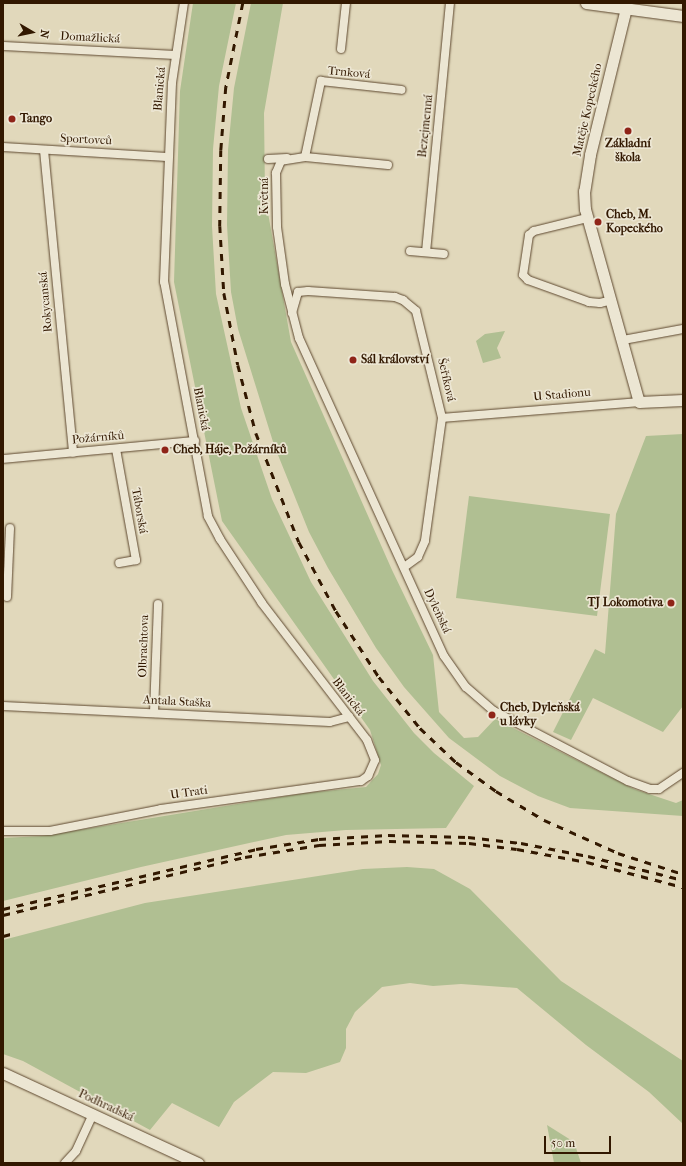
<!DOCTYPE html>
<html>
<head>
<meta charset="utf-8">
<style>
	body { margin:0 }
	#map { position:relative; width:686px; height:1166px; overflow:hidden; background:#e1d8bb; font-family:"IM FELL French Canon",serif }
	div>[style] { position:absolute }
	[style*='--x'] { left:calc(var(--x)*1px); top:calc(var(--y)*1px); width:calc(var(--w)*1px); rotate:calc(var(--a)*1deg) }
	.green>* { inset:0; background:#b0bf92 }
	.roads { filter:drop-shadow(0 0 1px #5e482f) drop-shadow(0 0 1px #5e482f) }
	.street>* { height:8px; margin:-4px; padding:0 4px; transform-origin:4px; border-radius:4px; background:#ece6d3 }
	.secondary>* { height:11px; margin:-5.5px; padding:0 5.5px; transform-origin:5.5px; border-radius:5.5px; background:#ece6d3 }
	.rail>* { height:2.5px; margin-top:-1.25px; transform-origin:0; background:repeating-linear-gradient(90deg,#321800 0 7px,transparent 0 14px) }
	.dots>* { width:11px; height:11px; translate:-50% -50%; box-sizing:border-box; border:2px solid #ece6d3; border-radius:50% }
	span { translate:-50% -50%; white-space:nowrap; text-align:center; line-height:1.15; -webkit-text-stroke:3.5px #ece6d3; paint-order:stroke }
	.street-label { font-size:12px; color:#321800 }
	.poi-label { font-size:12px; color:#321800; font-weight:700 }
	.left { translate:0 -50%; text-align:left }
	.right { translate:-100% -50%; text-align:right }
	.frame { position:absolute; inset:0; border:4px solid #321800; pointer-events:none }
	.north { position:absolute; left:12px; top:12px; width:40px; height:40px; -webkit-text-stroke:3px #ece6d3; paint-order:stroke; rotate:99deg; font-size:11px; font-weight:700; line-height:16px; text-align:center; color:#321800 }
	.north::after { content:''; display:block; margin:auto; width:14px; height:18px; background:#321800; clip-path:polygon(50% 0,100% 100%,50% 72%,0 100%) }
	.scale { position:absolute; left:544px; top:1136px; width:67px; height:18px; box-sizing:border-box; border:2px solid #321800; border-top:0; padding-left:5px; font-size:12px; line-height:14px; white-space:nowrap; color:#321800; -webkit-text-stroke:3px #ece6d3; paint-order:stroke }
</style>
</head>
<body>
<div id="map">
	<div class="green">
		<div style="clip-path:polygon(193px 3px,236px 3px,219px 86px,213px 149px,212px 226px,216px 294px,241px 408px,272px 499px,311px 582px,373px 681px,414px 733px,434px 753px,474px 786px,446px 828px,346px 830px,286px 835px,141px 867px,3px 901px,3px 838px,42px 836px,305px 793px,366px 787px,378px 774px,381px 765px,370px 730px,222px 521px,174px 282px,180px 91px)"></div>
		<div style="clip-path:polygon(251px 3px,283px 3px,264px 113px,265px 196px,291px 342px,392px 570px,433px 655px,439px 712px,464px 738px,478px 737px,495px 719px,634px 789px,676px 803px,683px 800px,683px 816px,570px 808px,538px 796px,500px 776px,449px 738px,404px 687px,376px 648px,328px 568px,309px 532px,274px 445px,238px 329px,231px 292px,227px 225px,228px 150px,234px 88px)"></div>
		<div style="clip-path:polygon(505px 331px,497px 348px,501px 358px,483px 363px,476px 341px,485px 334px)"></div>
		<div style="clip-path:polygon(683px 434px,683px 706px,663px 732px,593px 698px,571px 740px,553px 732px,595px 649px,605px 654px,616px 514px,646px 436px)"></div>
		<div style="clip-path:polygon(469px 496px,610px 514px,597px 616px,456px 598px)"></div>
		<div style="clip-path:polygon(407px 867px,434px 869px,470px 889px,561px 981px,683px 1061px,683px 1124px,649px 1092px,586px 1045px,517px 988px,461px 984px,433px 986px,410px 983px,382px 987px,355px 1012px,346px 1029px,346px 1048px,340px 1062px,306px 1073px,273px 1072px,234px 1102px,219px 1127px,172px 1103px,150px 1130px,23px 1061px,3px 1054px,3px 940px,145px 903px,363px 869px)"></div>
		<div style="clip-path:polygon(547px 1125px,574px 1142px,581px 1163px,554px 1163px)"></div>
	</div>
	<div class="roads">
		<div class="street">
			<div style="--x:3;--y:46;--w:173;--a:3"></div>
			<div style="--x:341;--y:49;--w:46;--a:-83.8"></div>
			<div style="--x:3;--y:147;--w:164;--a:3.5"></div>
			<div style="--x:44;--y:150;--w:304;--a:84.5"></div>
			<div style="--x:305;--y:157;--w:78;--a:-78.1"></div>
			<div style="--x:321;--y:81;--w:81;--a:6.3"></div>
			<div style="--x:268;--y:159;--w:19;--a:-3"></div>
			<div style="--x:388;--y:165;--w:83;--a:-174.5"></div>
			<div style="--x:305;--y:157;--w:24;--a:171"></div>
			<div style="--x:281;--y:161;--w:13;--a:113"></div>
			<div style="--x:276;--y:173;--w:54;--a:88.9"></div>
			<div style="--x:277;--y:227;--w:58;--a:82"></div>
			<div style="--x:285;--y:284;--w:56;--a:75.5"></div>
			<div style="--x:299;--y:338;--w:349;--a:65.5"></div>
			<div style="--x:444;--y:656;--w:38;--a:55"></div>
			<div style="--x:466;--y:687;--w:37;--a:41"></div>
			<div style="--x:494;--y:711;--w:151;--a:27.6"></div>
			<div style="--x:628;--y:781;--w:23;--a:20"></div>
			<div style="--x:650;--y:789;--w:9;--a:0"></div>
			<div style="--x:659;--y:789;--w:29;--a:-34"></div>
			<div style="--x:587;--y:218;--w:55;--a:166.2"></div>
			<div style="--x:534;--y:231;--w:6;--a:141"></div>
			<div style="--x:529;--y:235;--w:40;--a:98.5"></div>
			<div style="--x:523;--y:275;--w:7;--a:45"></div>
			<div style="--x:528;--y:280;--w:65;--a:19.8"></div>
			<div style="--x:589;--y:302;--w:11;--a:5"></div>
			<div style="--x:600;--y:303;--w:12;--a:-14"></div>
			<div style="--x:410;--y:251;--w:34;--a:5"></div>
			<div style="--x:426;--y:252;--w:250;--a:-84.5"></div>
			<div style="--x:292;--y:313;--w:22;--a:-74"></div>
			<div style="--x:298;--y:292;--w:10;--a:-6"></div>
			<div style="--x:308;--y:291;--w:87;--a:3.9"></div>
			<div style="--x:395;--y:297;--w:9;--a:21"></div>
			<div style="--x:403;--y:300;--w:17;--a:40"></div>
			<div style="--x:416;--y:311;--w:110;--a:76.3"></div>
			<div style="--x:442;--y:418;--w:124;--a:97.9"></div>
			<div style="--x:425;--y:541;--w:17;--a:114"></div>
			<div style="--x:418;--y:557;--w:17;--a:144"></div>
			<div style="--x:623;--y:340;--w:61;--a:-10.4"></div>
			<div style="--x:442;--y:418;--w:198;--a:-4.6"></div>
			<div style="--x:116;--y:449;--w:113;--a:79.8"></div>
			<div style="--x:136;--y:560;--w:17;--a:170"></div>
			<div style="--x:3;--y:459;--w:193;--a:-5.4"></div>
			<div style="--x:7;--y:597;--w:69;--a:-87.5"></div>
			<div style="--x:3;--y:706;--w:327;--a:2.8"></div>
			<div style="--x:330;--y:722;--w:20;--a:-15"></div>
			<div style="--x:154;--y:713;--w:109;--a:-87.9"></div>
			<div style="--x:3;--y:831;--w:47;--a:0"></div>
			<div style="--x:50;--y:831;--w:113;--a:-11.2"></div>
			<div style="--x:161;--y:809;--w:202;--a:-8"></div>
			<div style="--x:361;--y:781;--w:9;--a:-36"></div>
			<div style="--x:368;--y:776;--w:17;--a:-66"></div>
			<div style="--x:375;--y:760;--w:22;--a:-112"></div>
			<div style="--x:367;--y:740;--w:173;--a:-127.5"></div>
			<div style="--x:262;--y:603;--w:77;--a:-123.3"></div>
			<div style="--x:220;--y:539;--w:26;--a:-118"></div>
			<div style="--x:208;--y:516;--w:238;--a:-100.6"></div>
			<div style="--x:164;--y:282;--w:199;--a:-87.7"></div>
			<div style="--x:172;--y:83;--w:81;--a:-81.5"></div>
			<div style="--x:65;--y:1163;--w:16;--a:-47"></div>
			<div style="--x:76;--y:1151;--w:41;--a:-65.3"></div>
		</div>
		<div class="secondary">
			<div style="--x:586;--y:3;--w:98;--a:7.6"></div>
			<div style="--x:626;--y:8;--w:151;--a:103.8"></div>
			<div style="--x:590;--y:155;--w:36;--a:99"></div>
			<div style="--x:584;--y:191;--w:18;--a:87"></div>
			<div style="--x:585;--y:209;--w:200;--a:74.4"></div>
			<div style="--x:639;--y:402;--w:44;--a:-2.6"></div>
			<div style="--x:3;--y:1073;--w:215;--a:24.8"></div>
		</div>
	</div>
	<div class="rail">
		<div style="--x:243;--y:3;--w:86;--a:101.4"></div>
		<div style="--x:226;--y:87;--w:63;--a:94.5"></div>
		<div style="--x:221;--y:150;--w:76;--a:90.8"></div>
		<div style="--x:220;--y:226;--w:67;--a:86.6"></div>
		<div style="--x:224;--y:293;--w:73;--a:79"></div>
		<div style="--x:238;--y:365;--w:70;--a:75.2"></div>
		<div style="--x:256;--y:433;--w:117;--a:68.5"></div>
		<div style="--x:299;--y:542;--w:78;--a:61.8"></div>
		<div style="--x:336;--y:611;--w:79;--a:56.9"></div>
		<div style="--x:379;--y:677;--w:65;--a:51.2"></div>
		<div style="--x:420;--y:728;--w:50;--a:43.4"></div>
		<div style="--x:456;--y:762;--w:49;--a:35.9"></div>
		<div style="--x:496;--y:791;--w:56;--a:31.1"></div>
		<div style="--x:544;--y:820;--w:81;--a:24"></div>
		<div style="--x:618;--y:853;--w:68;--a:17.9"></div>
		<div style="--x:3;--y:909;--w:260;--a:-13.3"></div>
		<div style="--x:256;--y:849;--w:64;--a:-9"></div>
		<div style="--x:319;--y:839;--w:69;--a:-3.3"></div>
		<div style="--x:388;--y:835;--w:80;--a:1.4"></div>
		<div style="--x:468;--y:837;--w:53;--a:6.5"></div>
		<div style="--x:521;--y:843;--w:68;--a:11"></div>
		<div style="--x:588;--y:856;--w:98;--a:14.2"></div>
		<div style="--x:3;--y:915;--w:249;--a:-13.5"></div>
		<div style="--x:245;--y:857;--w:75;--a:-9.2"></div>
		<div style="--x:319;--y:845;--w:70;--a:-3.3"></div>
		<div style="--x:389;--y:841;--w:80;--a:1.4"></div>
		<div style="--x:469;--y:843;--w:48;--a:7.1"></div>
		<div style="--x:517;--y:849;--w:71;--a:10.5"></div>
		<div style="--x:587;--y:862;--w:99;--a:14.6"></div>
		<div style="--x:3;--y:936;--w:8;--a:-14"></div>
	</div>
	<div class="dots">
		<div style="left:12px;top:119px;background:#8f2418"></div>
		<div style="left:628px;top:131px;background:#8f2418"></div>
		<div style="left:598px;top:222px;background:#8f2418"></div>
		<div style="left:353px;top:360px;background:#8f2418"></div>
		<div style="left:165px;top:450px;background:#8f2418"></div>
		<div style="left:671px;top:603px;background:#8f2418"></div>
		<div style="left:492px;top:715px;background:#8f2418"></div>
	</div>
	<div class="street-label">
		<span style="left:90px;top:38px;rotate:3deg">Domažlická</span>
		<span style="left:349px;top:73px;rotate:5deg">Trnková</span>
		<span style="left:160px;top:89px;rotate:-85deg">Blanická</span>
		<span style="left:588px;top:110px;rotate:-77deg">Matěje Kopeckého</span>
		<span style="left:426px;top:126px;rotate:-84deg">Bezejmenná</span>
		<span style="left:86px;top:140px;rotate:3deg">Sportovců</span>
		<span style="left:265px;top:196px;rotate:-90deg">Květná</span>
		<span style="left:46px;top:302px;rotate:-95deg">Rokycanská</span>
		<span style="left:446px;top:380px;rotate:77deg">Šeříková</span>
		<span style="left:562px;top:395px;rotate:-5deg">U Stadionu</span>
		<span style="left:201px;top:409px;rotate:79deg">Blanická</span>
		<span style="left:98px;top:438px;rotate:-5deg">Požárníků</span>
		<span style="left:139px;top:511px;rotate:80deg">Táborská</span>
		<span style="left:437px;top:611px;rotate:65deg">Dyleňská</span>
		<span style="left:144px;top:646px;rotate:-88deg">Olbrachtova</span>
		<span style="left:348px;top:697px;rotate:52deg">Blanická</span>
		<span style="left:177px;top:702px;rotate:3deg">Antala Staška</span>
		<span style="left:189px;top:793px;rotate:-8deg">U Trati</span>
		<span style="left:106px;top:1106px;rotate:25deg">Podhradská</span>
	</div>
	<div class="poi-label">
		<span class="left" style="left:20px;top:119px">Tango</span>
		<span style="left:628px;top:151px">Základní<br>škola</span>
		<span class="left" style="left:606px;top:222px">Cheb, M.<br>Kopeckého</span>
		<span class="left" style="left:361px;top:360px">Sál království</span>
		<span class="left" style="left:173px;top:450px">Cheb, Háje, Požárníků</span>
		<span class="right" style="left:663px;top:603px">TJ Lokomotiva</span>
		<span class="left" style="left:500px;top:715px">Cheb, Dyleňská<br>u lávky</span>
	</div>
	<div class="frame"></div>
	<div class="north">N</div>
	<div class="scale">50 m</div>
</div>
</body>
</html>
